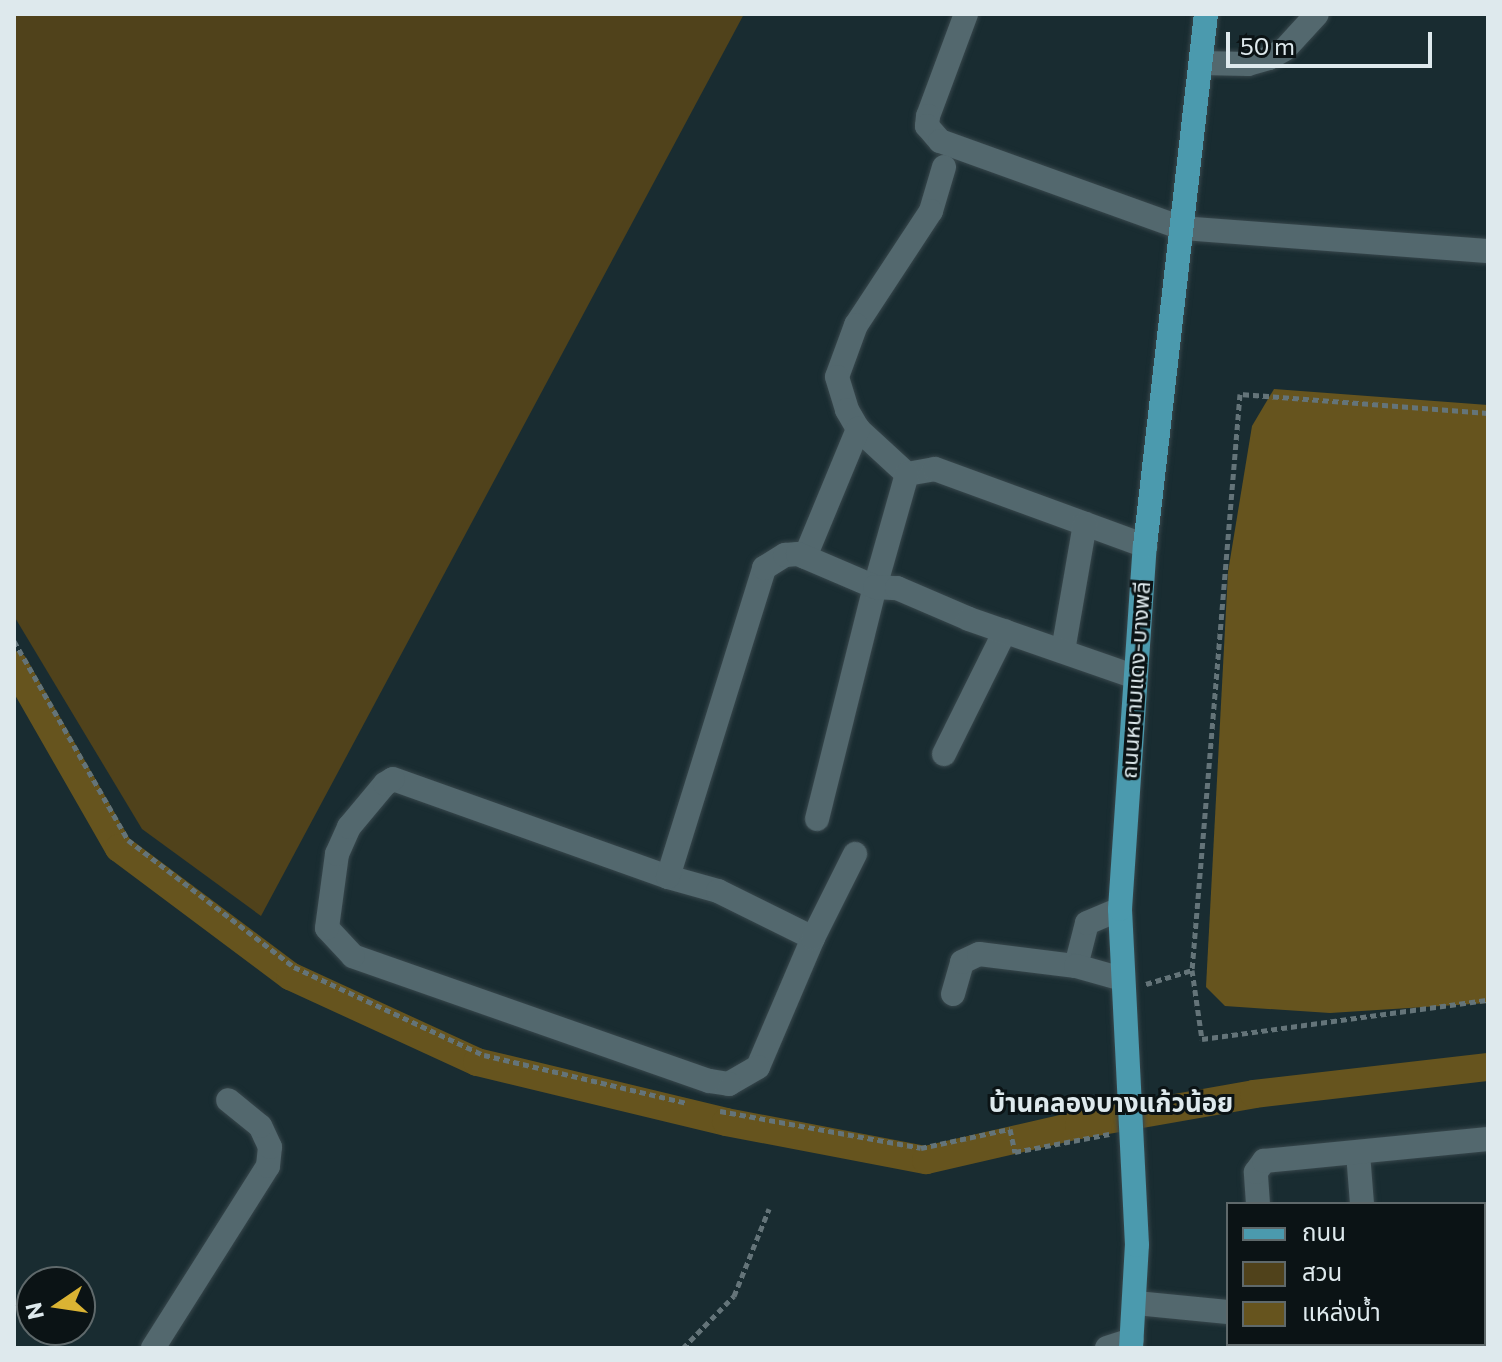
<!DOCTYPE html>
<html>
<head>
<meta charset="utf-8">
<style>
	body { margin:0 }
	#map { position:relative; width:1502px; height:1362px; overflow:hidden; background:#192c31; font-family:Commissioner,"Noto Sans Thai",sans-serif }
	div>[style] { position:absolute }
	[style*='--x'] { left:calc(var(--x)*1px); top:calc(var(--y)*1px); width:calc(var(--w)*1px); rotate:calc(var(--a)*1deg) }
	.green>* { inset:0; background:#50421b }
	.water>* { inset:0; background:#66541e }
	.canal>* { height:28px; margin:-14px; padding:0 14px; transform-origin:14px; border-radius:14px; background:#66541e }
	.path>* { height:5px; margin-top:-2.5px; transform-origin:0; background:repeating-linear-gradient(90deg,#647479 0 6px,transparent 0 10px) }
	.roads { filter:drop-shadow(0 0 2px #38474c) drop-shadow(0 0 2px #38474c) }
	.minor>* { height:24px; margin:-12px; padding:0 12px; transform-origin:12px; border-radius:12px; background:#53686e }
	.major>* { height:24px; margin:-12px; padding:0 12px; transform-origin:12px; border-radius:12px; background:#4b9aae }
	span { translate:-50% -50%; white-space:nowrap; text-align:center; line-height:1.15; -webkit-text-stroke:6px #0b1315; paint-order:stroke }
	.street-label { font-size:22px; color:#dee9ed }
	.quarter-label { font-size:26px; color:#dee9ed; font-weight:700 }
	.frame { position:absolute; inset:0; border:16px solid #dee9ed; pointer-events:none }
	.legend { position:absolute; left:1226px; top:1202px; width:260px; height:144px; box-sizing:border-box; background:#0b1315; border:2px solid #5f696b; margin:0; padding:10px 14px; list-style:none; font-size:24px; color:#dee9ed }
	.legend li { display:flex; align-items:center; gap:16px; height:40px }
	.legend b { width:40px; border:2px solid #5f696b }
	.north { position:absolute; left:16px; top:1266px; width:80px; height:80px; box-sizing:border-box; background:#0b1315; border:2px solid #5f696b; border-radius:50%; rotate:257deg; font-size:22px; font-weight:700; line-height:32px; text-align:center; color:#dee9ed }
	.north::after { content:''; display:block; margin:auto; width:28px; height:36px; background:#dab333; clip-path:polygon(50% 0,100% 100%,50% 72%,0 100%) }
	.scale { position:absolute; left:1226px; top:32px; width:206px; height:36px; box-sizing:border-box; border:4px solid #dee9ed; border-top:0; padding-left:10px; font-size:24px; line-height:28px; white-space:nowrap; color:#dee9ed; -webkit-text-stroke:6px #0b1315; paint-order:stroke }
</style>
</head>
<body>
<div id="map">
	<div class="green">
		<div style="clip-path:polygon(14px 14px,744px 14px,261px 916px,142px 829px,14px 616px)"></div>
	</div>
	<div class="water">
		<div style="clip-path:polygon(1274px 389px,1488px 405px,1488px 1003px,1330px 1013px,1225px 1006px,1206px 987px,1228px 572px,1252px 426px)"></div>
	</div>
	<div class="canal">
		<div style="--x:14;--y:665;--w:211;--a:60.2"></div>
		<div style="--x:119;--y:848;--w:214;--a:36.8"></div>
		<div style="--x:290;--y:976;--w:206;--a:24.7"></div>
		<div style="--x:477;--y:1062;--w:256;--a:13.5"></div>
		<div style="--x:726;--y:1122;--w:204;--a:10.8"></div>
		<div style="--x:926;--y:1160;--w:157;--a:-12.9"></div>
		<div style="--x:1079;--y:1125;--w:178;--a:-10"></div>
		<div style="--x:1254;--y:1094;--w:236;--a:-6.6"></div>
	</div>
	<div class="path">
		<div style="--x:1488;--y:413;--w:249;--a:-175.6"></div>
		<div style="--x:1240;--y:394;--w:578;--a:94.76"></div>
		<div style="--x:1192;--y:970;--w:70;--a:81.8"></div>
		<div style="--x:1202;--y:1039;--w:289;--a:-7.8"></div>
		<div style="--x:14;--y:641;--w:229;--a:60.2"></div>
		<div style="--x:128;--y:840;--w:209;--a:37.4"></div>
		<div style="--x:294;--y:967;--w:209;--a:24.9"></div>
		<div style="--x:484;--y:1055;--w:209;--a:13.3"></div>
		<div style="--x:1146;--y:984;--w:48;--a:-16.9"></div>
		<div style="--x:720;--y:1111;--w:204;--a:10.4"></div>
		<div style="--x:921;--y:1148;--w:91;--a:-12.1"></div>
		<div style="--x:1010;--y:1129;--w:24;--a:78"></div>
		<div style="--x:1015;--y:1152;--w:96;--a:-10.8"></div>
		<div style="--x:683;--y:1348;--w:73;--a:-45.6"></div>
		<div style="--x:734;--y:1296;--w:94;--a:-68.1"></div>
	</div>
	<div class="roads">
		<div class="minor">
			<div style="--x:966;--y:14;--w:109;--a:110.4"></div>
			<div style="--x:928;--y:116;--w:10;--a:96"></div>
			<div style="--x:927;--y:126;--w:20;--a:49"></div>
			<div style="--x:940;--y:141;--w:257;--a:19.8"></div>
			<div style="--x:1182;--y:228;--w:307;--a:4.3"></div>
			<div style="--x:1201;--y:63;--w:47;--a:1.2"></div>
			<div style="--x:1248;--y:64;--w:22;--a:-16"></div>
			<div style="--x:1269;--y:58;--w:18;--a:-29"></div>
			<div style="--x:1285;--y:49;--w:47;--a:-47.6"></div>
			<div style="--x:944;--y:167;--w:46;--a:106.5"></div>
			<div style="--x:931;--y:211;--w:136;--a:123.3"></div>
			<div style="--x:856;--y:325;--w:55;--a:110.1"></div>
			<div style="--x:837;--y:377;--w:34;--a:73"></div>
			<div style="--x:847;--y:410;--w:22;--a:60"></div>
			<div style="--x:858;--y:429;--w:67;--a:42.6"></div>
			<div style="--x:907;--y:474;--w:28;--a:-10"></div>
			<div style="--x:935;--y:469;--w:224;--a:20.1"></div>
			<div style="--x:805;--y:557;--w:139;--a:-67.5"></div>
			<div style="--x:1063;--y:651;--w:129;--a:-80.2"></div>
			<div style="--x:944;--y:754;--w:137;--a:-63.6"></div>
			<div style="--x:393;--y:779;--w:292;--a:19.6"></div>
			<div style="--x:668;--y:877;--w:52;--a:15.6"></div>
			<div style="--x:718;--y:891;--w:106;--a:26.3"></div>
			<div style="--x:813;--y:938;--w:140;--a:113.1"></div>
			<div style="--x:758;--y:1067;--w:34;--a:150"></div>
			<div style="--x:729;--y:1084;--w:20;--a:-171"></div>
			<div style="--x:709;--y:1081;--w:377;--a:-160.7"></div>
			<div style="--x:353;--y:956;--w:38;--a:-133"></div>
			<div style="--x:327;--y:928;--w:75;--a:-82.3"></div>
			<div style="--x:337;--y:854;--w:30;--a:-66"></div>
			<div style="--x:349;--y:827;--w:56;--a:-50.1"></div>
			<div style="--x:385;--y:784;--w:9;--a:-32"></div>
			<div style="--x:817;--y:819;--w:239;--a:-76"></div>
			<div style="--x:875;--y:587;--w:117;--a:-74.2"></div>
			<div style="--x:668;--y:877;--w:324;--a:-72.7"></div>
			<div style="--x:764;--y:568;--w:25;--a:-32"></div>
			<div style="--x:785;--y:555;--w:13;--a:-4"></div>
			<div style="--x:798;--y:554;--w:84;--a:23.2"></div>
			<div style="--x:875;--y:587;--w:22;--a:3"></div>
			<div style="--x:897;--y:588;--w:78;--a:23.3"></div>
			<div style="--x:969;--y:619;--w:174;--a:19.2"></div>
			<div style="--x:813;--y:938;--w:94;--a:-63.4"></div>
			<div style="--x:1076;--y:966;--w:44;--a:-75.7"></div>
			<div style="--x:1087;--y:923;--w:36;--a:-23"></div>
			<div style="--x:953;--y:994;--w:33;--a:-74"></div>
			<div style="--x:962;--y:962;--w:19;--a:-25"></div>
			<div style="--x:979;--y:954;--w:98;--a:7.1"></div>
			<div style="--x:1076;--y:966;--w:48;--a:15.8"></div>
			<div style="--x:1358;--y:1153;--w:51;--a:85.5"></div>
			<div style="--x:1258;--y:1204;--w:32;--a:-94"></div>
			<div style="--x:1256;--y:1172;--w:14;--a:-54"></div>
			<div style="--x:1264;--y:1161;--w:225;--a:-5.6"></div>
			<div style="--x:1136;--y:1303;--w:92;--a:5.6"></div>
			<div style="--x:1265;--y:1344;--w:4;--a:76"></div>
			<div style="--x:1373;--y:1344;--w:4;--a:90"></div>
			<div style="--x:153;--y:1348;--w:215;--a:-57.7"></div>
			<div style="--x:268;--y:1166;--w:19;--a:-84"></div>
			<div style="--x:270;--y:1147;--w:23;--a:-115"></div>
			<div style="--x:260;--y:1126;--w:41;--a:-140.9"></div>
			<div style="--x:1107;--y:1348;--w:26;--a:-18"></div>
		</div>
		<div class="major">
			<div style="--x:1131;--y:1348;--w:103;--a:-86.7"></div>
			<div style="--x:1137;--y:1245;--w:336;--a:-92.9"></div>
			<div style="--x:1120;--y:909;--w:364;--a:-86.1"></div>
			<div style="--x:1145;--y:546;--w:535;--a:-83.46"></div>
		</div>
	</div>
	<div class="street-label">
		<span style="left:1135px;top:680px;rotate:-86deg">ถนนหนามแดง-บางพลี</span>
	</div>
	<div class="quarter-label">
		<span style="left:1111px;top:1102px">บ้านคลองบางแก้วน้อย</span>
	</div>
	<div class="frame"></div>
	<ul class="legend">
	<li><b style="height:10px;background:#4b9aae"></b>ถนน</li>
	<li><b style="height:22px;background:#50421b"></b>สวน</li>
	<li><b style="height:22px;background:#66541e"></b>แหล่งน้ำ</li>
	</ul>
	<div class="north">N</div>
	<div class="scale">50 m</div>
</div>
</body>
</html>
